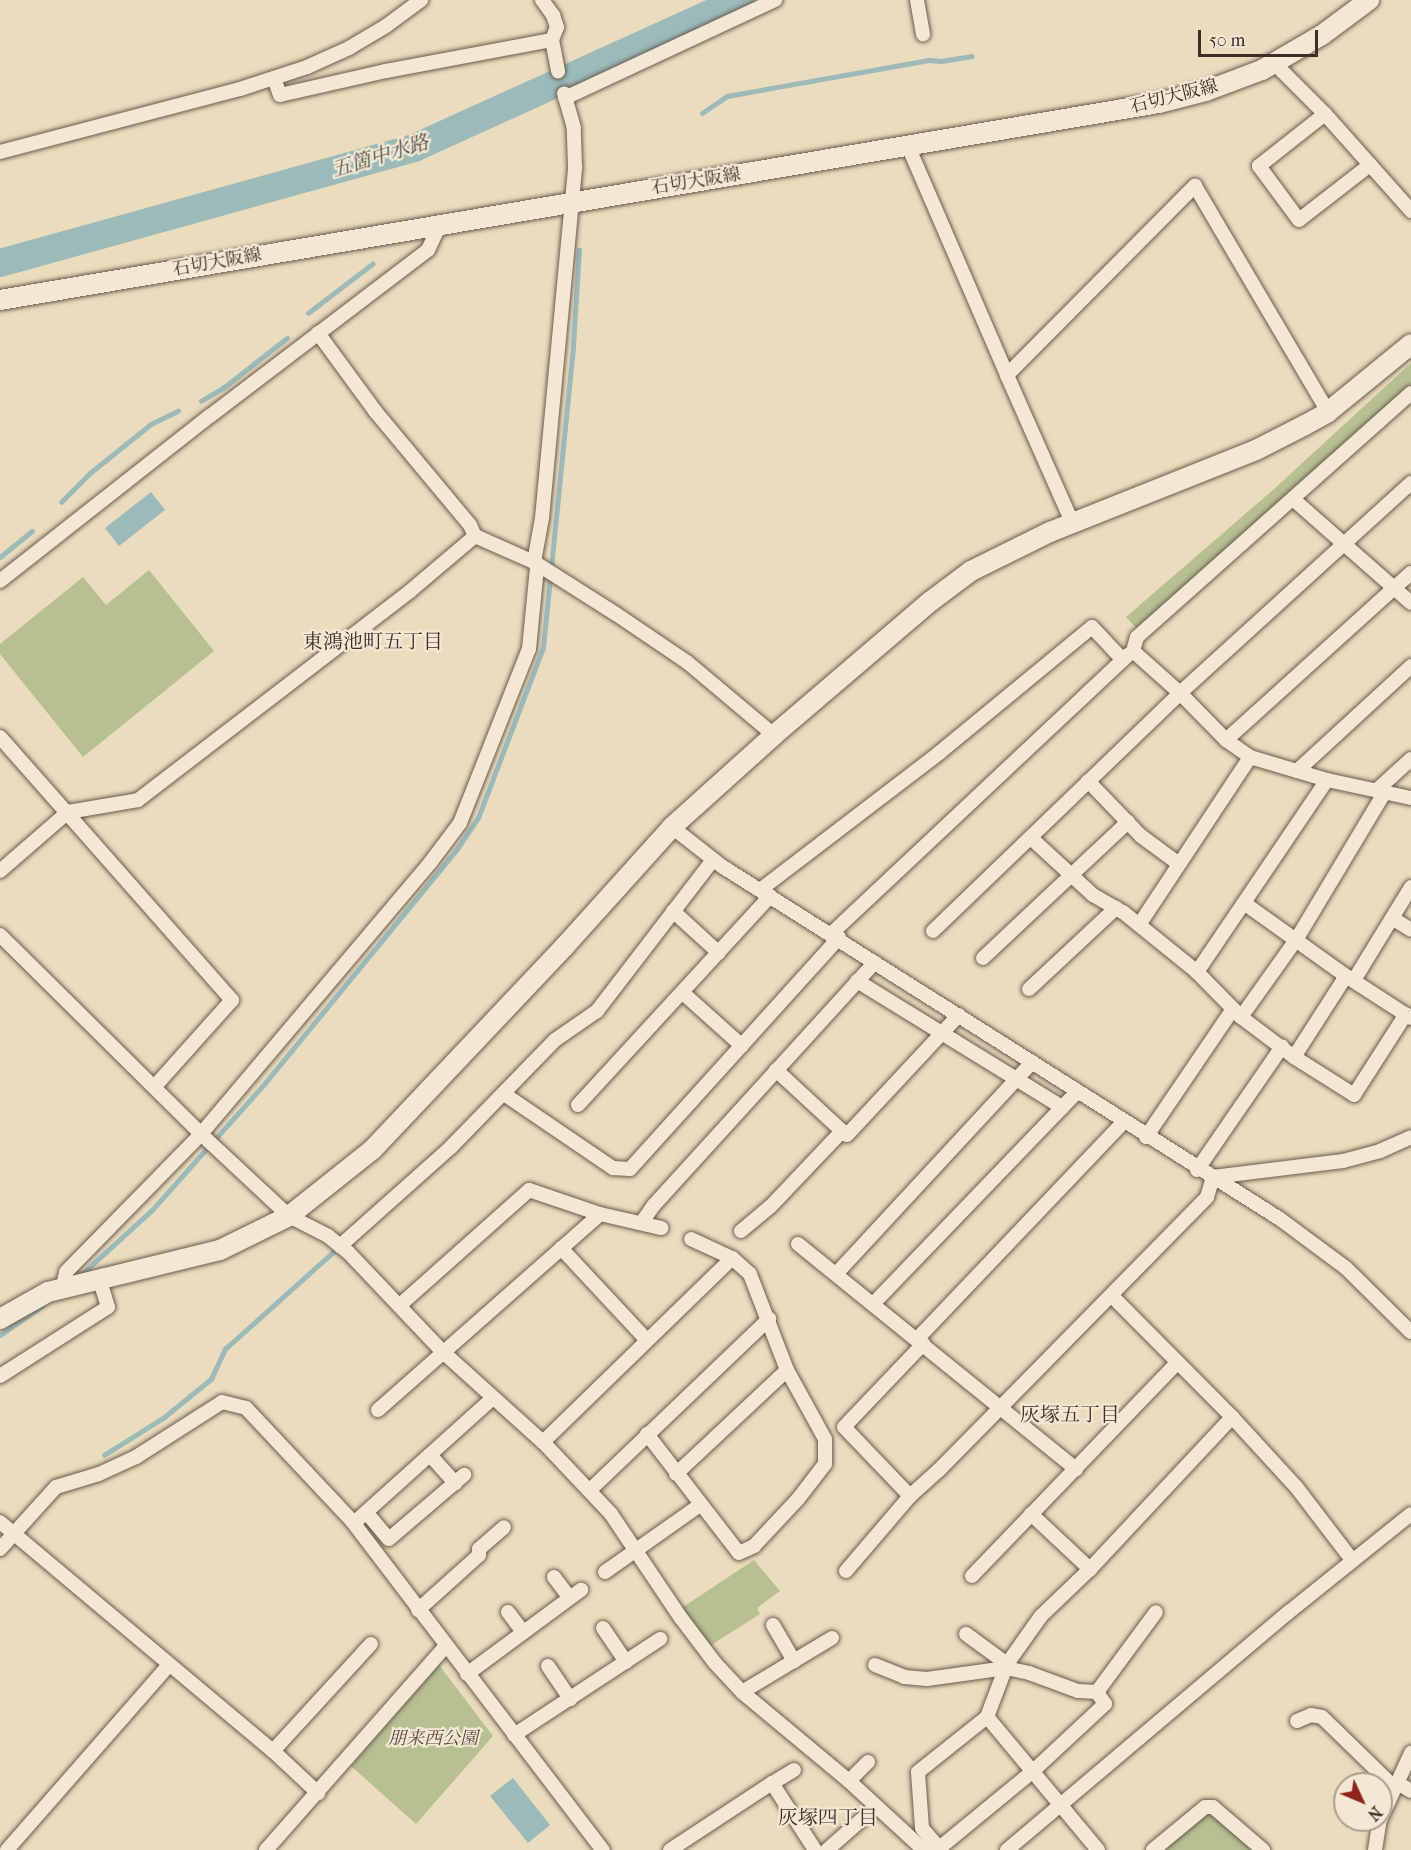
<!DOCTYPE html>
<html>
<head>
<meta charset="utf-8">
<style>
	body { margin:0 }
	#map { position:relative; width:1411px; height:1850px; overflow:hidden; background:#ebdcbd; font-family:"IM FELL French Canon","Noto Serif JP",serif }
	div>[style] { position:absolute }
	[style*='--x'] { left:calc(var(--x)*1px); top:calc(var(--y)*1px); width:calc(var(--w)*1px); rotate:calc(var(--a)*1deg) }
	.green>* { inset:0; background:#b7c091 }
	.water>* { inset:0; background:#9bbab9 }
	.stream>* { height:4.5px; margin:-2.25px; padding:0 2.25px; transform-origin:2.25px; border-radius:2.25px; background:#9bbab9 }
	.river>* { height:28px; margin:-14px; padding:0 14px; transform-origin:14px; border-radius:14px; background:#9bbab9 }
	.roads { filter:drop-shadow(0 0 2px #695a4d) drop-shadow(0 0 2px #695a4d) }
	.street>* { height:14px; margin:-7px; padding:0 7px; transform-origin:7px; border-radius:7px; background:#f2e8d4 }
	.secondary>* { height:20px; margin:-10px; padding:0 10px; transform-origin:10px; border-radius:10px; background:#f2e8d4 }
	span { translate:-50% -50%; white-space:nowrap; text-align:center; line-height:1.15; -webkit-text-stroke:4.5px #f2e8d4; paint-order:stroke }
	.street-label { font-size:18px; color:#3e2e28 }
	.park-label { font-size:18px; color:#564b3d; font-style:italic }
	.water-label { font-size:20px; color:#514a45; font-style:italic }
	.neighbourhood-label { font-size:20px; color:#3e2e28 }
	.north { position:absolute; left:1333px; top:1772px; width:60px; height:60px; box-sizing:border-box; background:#f2e8d4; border:2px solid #aa9e8f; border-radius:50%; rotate:134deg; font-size:16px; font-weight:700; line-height:24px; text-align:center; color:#3e2e28 }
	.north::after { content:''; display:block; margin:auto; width:21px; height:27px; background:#8f2418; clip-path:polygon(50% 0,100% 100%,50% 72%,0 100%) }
	.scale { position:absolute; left:1198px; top:30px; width:120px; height:27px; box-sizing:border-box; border:3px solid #3e2e28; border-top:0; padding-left:8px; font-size:18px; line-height:21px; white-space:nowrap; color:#3e2e28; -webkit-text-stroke:4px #f2e8d4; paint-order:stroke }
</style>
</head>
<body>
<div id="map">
	<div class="green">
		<div style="clip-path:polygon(1411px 363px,1411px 385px,1284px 502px,1139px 631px,1126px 617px,1274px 489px)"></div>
		<div style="clip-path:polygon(149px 570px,214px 651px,83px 757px,0 654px,0 644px,83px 577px,106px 605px)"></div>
		<div style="clip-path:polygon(754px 1560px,780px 1591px,757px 1608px,760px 1614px,708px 1647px,680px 1609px)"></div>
		<div style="clip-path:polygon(439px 1665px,493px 1736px,416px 1824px,351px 1766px)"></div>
		<div style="clip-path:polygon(1212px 1811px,1257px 1850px,1161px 1850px,1204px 1812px)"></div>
	</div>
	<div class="water">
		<div style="clip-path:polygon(151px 492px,165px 510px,119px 546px,105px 528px)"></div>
		<div style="clip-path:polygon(513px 1778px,550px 1825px,528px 1843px,490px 1796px)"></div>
	</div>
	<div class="stream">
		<div style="--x:702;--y:113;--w:30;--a:-34"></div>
		<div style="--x:727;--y:96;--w:206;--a:-10.1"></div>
		<div style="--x:930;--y:60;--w:11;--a:5"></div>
		<div style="--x:941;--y:61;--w:31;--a:-9"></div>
		<div style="--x:308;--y:313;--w:81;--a:-37.4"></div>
		<div style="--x:201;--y:401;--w:26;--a:-31"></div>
		<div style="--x:223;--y:388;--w:81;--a:-38"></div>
		<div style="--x:61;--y:502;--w:41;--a:-45"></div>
		<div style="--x:90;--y:473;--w:78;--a:-38.8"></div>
		<div style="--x:151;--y:424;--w:30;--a:-26"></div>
		<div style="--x:0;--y:557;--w:41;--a:-39.1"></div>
		<div style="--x:83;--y:1273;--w:93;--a:-42.4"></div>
		<div style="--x:152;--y:1210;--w:170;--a:-48.3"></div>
		<div style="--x:265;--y:1083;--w:303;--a:-50.6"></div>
		<div style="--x:457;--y:849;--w:37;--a:-56"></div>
		<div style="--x:478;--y:818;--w:182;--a:-69.1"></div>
		<div style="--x:543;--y:648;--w:304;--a:-84.3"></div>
		<div style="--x:573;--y:345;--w:95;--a:-86.4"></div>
		<div style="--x:0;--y:1335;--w:51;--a:-34.6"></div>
		<div style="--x:104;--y:1455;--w:70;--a:-32.1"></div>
		<div style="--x:163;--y:1418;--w:62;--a:-39.1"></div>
		<div style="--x:211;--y:1379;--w:33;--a:-65"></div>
		<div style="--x:225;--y:1349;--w:145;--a:-41.9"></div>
	</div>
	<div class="river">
		<div style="--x:0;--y:263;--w:430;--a:-15.5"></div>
		<div style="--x:414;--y:148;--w:359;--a:-24.4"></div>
	</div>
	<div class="roads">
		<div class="street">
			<div style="--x:542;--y:0;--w:19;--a:54"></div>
			<div style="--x:553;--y:15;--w:13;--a:72"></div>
			<div style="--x:557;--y:27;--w:14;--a:111"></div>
			<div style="--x:552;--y:40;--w:32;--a:79"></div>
			<div style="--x:917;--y:0;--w:35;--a:80"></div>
			<div style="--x:1275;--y:64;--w:71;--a:45"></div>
			<div style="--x:1325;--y:114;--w:130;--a:48.4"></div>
			<div style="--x:274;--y:78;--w:18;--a:71"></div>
			<div style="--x:280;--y:95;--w:109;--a:-12.8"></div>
			<div style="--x:386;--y:71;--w:169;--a:-10.6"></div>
			<div style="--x:565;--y:98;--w:232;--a:-25"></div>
			<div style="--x:1325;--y:114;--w:84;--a:141.8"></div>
			<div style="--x:1259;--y:166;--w:67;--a:53.5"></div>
			<div style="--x:1299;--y:220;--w:90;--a:-37.8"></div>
			<div style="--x:908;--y:146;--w:249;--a:66.6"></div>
			<div style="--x:0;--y:152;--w:248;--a:-14.7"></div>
			<div style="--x:240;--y:89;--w:71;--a:-18.2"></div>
			<div style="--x:307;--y:67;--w:46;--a:-24.3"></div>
			<div style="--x:349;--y:48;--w:43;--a:-30.7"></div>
			<div style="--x:386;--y:26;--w:44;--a:-36.6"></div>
			<div style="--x:318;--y:333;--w:97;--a:53.8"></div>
			<div style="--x:375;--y:411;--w:148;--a:50.2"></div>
			<div style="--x:470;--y:525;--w:12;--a:66"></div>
			<div style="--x:1411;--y:393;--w:367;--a:138.3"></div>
			<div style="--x:1137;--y:637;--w:15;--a:106"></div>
			<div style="--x:1133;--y:651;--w:63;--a:41.8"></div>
			<div style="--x:1180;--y:693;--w:66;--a:45.6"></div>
			<div style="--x:1226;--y:740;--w:29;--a:35"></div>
			<div style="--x:1250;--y:757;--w:80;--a:16.6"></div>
			<div style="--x:1327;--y:780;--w:86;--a:12.1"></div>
			<div style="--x:1293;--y:499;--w:157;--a:41.4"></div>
			<div style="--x:1072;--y:522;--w:161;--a:-113.9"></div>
			<div style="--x:1007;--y:375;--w:267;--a:-45.2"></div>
			<div style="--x:1195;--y:186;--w:262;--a:59.5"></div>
			<div style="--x:534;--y:562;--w:45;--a:-79.7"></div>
			<div style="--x:542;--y:518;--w:354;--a:-84.6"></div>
			<div style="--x:575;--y:166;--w:38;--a:-92"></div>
			<div style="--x:574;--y:128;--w:36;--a:-106"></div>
			<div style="--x:0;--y:581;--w:267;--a:-38.2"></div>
			<div style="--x:210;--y:416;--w:274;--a:-37.3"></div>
			<div style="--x:428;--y:250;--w:29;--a:-65"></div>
			<div style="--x:0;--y:737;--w:351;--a:48.6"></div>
			<div style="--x:232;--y:1000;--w:115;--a:131.8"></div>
			<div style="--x:1226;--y:740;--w:249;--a:-42.1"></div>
			<div style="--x:1297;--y:771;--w:155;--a:-42.6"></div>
			<div style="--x:1088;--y:781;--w:76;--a:46.1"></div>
			<div style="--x:1141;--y:836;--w:47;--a:36.4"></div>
			<div style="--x:1377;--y:790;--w:46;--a:-42.4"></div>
			<div style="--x:672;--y:827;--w:65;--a:38.1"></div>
			<div style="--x:723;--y:867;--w:659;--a:32.29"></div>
			<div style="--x:1280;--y:1219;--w:82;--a:36.6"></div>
			<div style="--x:1346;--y:1268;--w:91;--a:44.6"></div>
			<div style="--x:1031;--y:838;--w:84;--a:42.6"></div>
			<div style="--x:1093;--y:895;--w:34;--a:30"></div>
			<div style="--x:1123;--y:912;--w:95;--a:39"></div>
			<div style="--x:1197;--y:972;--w:63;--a:45.6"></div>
			<div style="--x:1241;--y:1017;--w:66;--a:37"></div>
			<div style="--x:1294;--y:1057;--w:96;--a:-57.3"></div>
			<div style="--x:0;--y:871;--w:90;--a:-40.9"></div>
			<div style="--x:68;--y:812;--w:71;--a:-9.7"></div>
			<div style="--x:138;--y:800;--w:342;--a:-37.5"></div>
			<div style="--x:409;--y:592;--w:87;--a:-40.3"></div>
			<div style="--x:475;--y:536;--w:64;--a:23.8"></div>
			<div style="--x:534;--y:562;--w:97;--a:32.4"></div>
			<div style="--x:616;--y:614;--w:86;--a:34.1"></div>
			<div style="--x:687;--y:662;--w:114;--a:40"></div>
			<div style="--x:760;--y:890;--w:225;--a:-37.4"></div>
			<div style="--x:939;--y:753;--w:198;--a:-39.5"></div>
			<div style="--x:1092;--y:627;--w:45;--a:46.8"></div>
			<div style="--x:1244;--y:903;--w:125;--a:35.6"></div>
			<div style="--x:1346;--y:976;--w:77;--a:32.9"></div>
			<div style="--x:673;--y:911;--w:62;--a:42.4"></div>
			<div style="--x:1392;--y:918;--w:22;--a:32"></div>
			<div style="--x:1139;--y:925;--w:201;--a:-56.5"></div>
			<div style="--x:933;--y:931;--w:343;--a:-43.9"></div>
			<div style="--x:1180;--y:693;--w:312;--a:-42.3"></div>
			<div style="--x:832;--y:933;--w:407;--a:-43.2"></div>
			<div style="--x:0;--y:935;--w:283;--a:44.7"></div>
			<div style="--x:201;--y:1134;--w:120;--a:43"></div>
			<div style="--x:289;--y:1216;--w:44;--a:27.1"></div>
			<div style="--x:328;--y:1236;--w:26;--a:39"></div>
			<div style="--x:348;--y:1252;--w:139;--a:46.5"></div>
			<div style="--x:444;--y:1353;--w:133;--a:42"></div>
			<div style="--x:543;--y:1442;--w:99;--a:46.6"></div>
			<div style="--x:611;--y:1514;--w:125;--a:56.1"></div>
			<div style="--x:681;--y:1618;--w:56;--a:52.9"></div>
			<div style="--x:715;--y:1663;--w:40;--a:47"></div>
			<div style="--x:742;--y:1692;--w:139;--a:39.8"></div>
			<div style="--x:849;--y:1781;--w:102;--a:42.6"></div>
			<div style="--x:983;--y:958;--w:199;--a:-43.2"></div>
			<div style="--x:1197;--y:972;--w:232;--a:-55.9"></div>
			<div style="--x:1354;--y:980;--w:109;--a:-58.5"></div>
			<div style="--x:857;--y:981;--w:241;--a:31.6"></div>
			<div style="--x:1029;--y:989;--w:119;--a:-43"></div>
			<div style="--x:683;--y:993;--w:79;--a:41.9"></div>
			<div style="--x:1241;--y:1017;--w:95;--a:-54.5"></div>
			<div style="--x:1296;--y:940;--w:173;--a:-59"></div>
			<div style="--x:1294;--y:1057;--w:71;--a:32.3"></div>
			<div style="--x:1354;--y:1095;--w:96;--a:-57.3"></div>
			<div style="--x:776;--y:1070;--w:90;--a:42.7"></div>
			<div style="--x:504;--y:1094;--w:132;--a:34.2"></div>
			<div style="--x:613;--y:1168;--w:17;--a:3"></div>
			<div style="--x:630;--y:1169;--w:312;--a:-47.9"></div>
			<div style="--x:578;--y:1105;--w:284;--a:-47.4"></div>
			<div style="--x:1146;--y:1137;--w:155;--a:-55.8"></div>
			<div style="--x:1197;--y:1170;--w:150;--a:-55.4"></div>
			<div style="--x:1213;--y:1177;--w:131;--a:-7"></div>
			<div style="--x:1343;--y:1161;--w:38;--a:-15"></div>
			<div style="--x:1380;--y:1151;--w:34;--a:-24"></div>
			<div style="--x:642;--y:1222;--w:21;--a:-55"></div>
			<div style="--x:654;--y:1205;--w:328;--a:-47.7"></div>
			<div style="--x:741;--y:1231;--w:38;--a:-40"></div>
			<div style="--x:770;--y:1207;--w:105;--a:-46.5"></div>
			<div style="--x:842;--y:1131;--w:6;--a:39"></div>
			<div style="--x:847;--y:1135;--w:164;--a:-47"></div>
			<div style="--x:798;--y:1244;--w:358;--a:39"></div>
			<div style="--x:340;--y:1246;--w:149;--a:-41.7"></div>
			<div style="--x:451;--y:1147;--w:149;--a:-45.8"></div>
			<div style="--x:555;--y:1040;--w:51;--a:-34.6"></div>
			<div style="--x:597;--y:1011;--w:190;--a:-52.5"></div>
			<div style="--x:561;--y:1248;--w:125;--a:47"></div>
			<div style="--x:836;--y:1274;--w:289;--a:-47.2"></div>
			<div style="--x:62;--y:1290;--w:18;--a:-77"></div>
			<div style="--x:66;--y:1272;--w:193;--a:-45.6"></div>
			<div style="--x:201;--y:1134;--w:355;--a:-49.8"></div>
			<div style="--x:430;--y:863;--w:50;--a:-53.1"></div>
			<div style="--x:460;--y:823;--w:187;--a:-68.4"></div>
			<div style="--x:529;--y:649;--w:82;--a:-84.4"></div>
			<div style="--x:1112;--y:1296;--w:170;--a:45.2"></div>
			<div style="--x:1232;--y:1417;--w:96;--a:47.5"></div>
			<div style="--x:1297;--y:1488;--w:91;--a:52.6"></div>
			<div style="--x:873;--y:1304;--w:294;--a:-46.1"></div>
			<div style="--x:400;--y:1305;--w:173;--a:-41.7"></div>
			<div style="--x:529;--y:1190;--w:75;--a:18.7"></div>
			<div style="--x:917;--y:1339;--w:300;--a:-46.4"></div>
			<div style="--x:0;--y:1376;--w:128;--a:-32.6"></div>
			<div style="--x:108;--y:1307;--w:27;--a:-107"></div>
			<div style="--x:378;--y:1410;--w:296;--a:-41.4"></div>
			<div style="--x:600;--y:1214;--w:63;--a:12.9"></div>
			<div style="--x:647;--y:1434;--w:150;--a:52.3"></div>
			<div style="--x:739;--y:1553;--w:17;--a:-25"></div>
			<div style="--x:754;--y:1546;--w:64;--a:-46.9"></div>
			<div style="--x:798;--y:1499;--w:44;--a:-52.4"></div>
			<div style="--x:825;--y:1464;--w:25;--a:-90"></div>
			<div style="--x:825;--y:1439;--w:79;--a:-118.8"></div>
			<div style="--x:787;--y:1370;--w:103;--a:-111.1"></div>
			<div style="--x:750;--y:1274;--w:24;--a:-138"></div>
			<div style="--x:732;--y:1258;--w:45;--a:-155.1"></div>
			<div style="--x:543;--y:1442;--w:264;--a:-44.2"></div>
			<div style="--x:430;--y:1455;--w:38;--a:48"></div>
			<div style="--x:676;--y:1474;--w:152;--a:-43.1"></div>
			<div style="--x:590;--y:1490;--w:248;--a:-43.7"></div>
			<div style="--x:910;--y:1496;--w:95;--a:-133.7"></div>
			<div style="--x:844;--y:1427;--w:115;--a:-46.4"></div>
			<div style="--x:366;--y:1512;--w:35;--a:50"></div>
			<div style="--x:389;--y:1539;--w:99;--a:-40.5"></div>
			<div style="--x:1031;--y:1514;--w:81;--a:43"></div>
			<div style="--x:0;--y:1522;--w:356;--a:40"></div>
			<div style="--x:273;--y:1751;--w:62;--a:43"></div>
			<div style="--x:354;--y:1523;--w:187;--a:-42"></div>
			<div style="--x:0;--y:1549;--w:84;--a:-47.9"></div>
			<div style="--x:56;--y:1487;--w:45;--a:-16.8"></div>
			<div style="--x:99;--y:1474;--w:41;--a:-24.7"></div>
			<div style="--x:136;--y:1457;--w:102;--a:-32.6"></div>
			<div style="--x:222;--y:1402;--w:25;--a:14"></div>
			<div style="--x:246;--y:1408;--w:155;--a:46.8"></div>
			<div style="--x:352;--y:1521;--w:414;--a:52.7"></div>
			<div style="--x:846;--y:1571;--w:99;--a:-49.5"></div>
			<div style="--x:910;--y:1496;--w:38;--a:-42"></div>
			<div style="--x:938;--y:1471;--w:384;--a:-45.5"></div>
			<div style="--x:1207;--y:1197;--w:21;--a:-73"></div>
			<div style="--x:605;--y:1572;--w:116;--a:-35.2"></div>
			<div style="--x:972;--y:1576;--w:296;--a:-46.1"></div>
			<div style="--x:554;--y:1577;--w:26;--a:53"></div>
			<div style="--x:418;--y:1610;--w:82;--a:-42"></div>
			<div style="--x:479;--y:1555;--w:6;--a:-90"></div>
			<div style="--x:479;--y:1549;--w:33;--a:-41"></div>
			<div style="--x:508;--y:1612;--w:25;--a:53"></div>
			<div style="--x:773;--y:1625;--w:42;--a:59.7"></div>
			<div style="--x:603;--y:1628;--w:41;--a:55.9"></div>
			<div style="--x:966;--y:1634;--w:51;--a:36.2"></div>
			<div style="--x:875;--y:1665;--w:31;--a:22"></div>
			<div style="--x:904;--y:1677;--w:23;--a:5"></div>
			<div style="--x:927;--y:1679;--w:80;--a:-7.9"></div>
			<div style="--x:1006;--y:1668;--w:24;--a:12"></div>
			<div style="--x:1029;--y:1673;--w:52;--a:20.2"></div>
			<div style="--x:1078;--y:1691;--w:19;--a:3"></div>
			<div style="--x:548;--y:1666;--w:40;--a:56"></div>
			<div style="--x:467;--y:1674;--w:142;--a:-36.4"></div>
			<div style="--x:742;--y:1692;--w:105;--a:-31"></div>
			<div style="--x:1297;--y:1721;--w:15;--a:-23"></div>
			<div style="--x:1311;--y:1715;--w:11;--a:10"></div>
			<div style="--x:1322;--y:1717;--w:100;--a:44.2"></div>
			<div style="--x:514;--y:1735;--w:175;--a:-33.3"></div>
			<div style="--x:273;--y:1751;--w:145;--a:-47.5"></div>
			<div style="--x:794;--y:1770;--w:26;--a:149"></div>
			<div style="--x:772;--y:1783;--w:80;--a:57.3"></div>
			<div style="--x:849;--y:1781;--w:27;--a:-45"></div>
			<div style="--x:1396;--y:1782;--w:17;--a:31"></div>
			<div style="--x:1381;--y:1818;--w:72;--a:-65.2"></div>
			<div style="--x:7;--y:1850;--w:244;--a:-48.8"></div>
			<div style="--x:266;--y:1850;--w:272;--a:-48.6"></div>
			<div style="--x:670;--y:1850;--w:122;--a:-33.3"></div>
			<div style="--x:827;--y:1850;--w:65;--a:-41.3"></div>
			<div style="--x:937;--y:1850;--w:123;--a:-39.4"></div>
			<div style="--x:1032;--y:1772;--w:100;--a:-43"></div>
			<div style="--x:1105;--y:1704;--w:14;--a:-124"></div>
			<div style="--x:1097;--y:1692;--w:99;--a:-53.6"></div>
			<div style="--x:941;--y:1850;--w:29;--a:-131"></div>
			<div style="--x:922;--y:1828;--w:56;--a:-94.1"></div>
			<div style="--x:918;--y:1772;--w:88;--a:-38.6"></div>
			<div style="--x:1007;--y:1850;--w:369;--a:-40.2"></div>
			<div style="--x:1289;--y:1612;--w:156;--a:-38.8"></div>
			<div style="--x:1098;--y:1850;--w:173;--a:-129.8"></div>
			<div style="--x:987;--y:1717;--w:57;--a:-69.3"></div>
			<div style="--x:1007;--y:1664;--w:59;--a:-54.7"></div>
			<div style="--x:1041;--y:1616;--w:68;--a:-43.8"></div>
			<div style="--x:1090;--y:1569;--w:208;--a:-46.9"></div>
			<div style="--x:1153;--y:1850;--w:67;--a:-39.6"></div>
			<div style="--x:1205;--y:1807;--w:8;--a:0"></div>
			<div style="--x:1213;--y:1807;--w:66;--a:40.7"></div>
			<div style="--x:1375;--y:1850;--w:30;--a:-81"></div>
		</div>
		<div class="secondary">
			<div style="--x:0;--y:300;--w:1176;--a:-9.65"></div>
			<div style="--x:1159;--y:103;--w:49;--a:-14.3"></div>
			<div style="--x:1206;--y:91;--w:60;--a:-20.6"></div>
			<div style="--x:1262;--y:70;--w:69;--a:-30.3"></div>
			<div style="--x:1322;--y:35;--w:59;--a:-36.7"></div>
			<div style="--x:0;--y:1319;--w:55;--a:-29.4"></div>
			<div style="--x:48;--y:1292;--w:177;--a:-13.7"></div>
			<div style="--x:220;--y:1250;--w:77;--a:-26.2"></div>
			<div style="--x:289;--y:1216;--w:106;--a:-38.5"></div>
			<div style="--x:372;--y:1150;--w:281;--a:-46.6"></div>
			<div style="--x:565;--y:946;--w:160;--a:-48"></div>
			<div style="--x:672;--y:827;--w:137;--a:-42"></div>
			<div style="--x:774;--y:735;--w:206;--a:-40.5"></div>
			<div style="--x:931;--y:601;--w:50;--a:-36.9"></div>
			<div style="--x:971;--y:571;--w:88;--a:-26.3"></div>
			<div style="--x:1050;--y:532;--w:222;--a:-21.7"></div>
			<div style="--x:1256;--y:450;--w:55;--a:-27"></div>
			<div style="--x:1305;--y:425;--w:26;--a:-29"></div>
			<div style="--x:1328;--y:412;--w:107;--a:-39.3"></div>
		</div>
	</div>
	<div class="street-label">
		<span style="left:1174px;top:97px;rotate:-14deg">石切大阪線</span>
		<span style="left:696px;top:182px;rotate:-9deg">石切大阪線</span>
		<span style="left:217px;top:263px;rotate:-10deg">石切大阪線</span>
	</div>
	<div class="park-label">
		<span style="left:433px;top:1739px">朋来西公園</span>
	</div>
	<div class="water-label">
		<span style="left:380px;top:156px;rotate:-17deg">五箇中水路</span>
	</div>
	<div class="neighbourhood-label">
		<span style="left:373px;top:641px">東鴻池町五丁目</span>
		<span style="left:1070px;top:1414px">灰塚五丁目</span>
		<span style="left:828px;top:1817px">灰塚四丁目</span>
	</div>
	<div class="north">N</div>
	<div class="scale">50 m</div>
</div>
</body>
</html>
